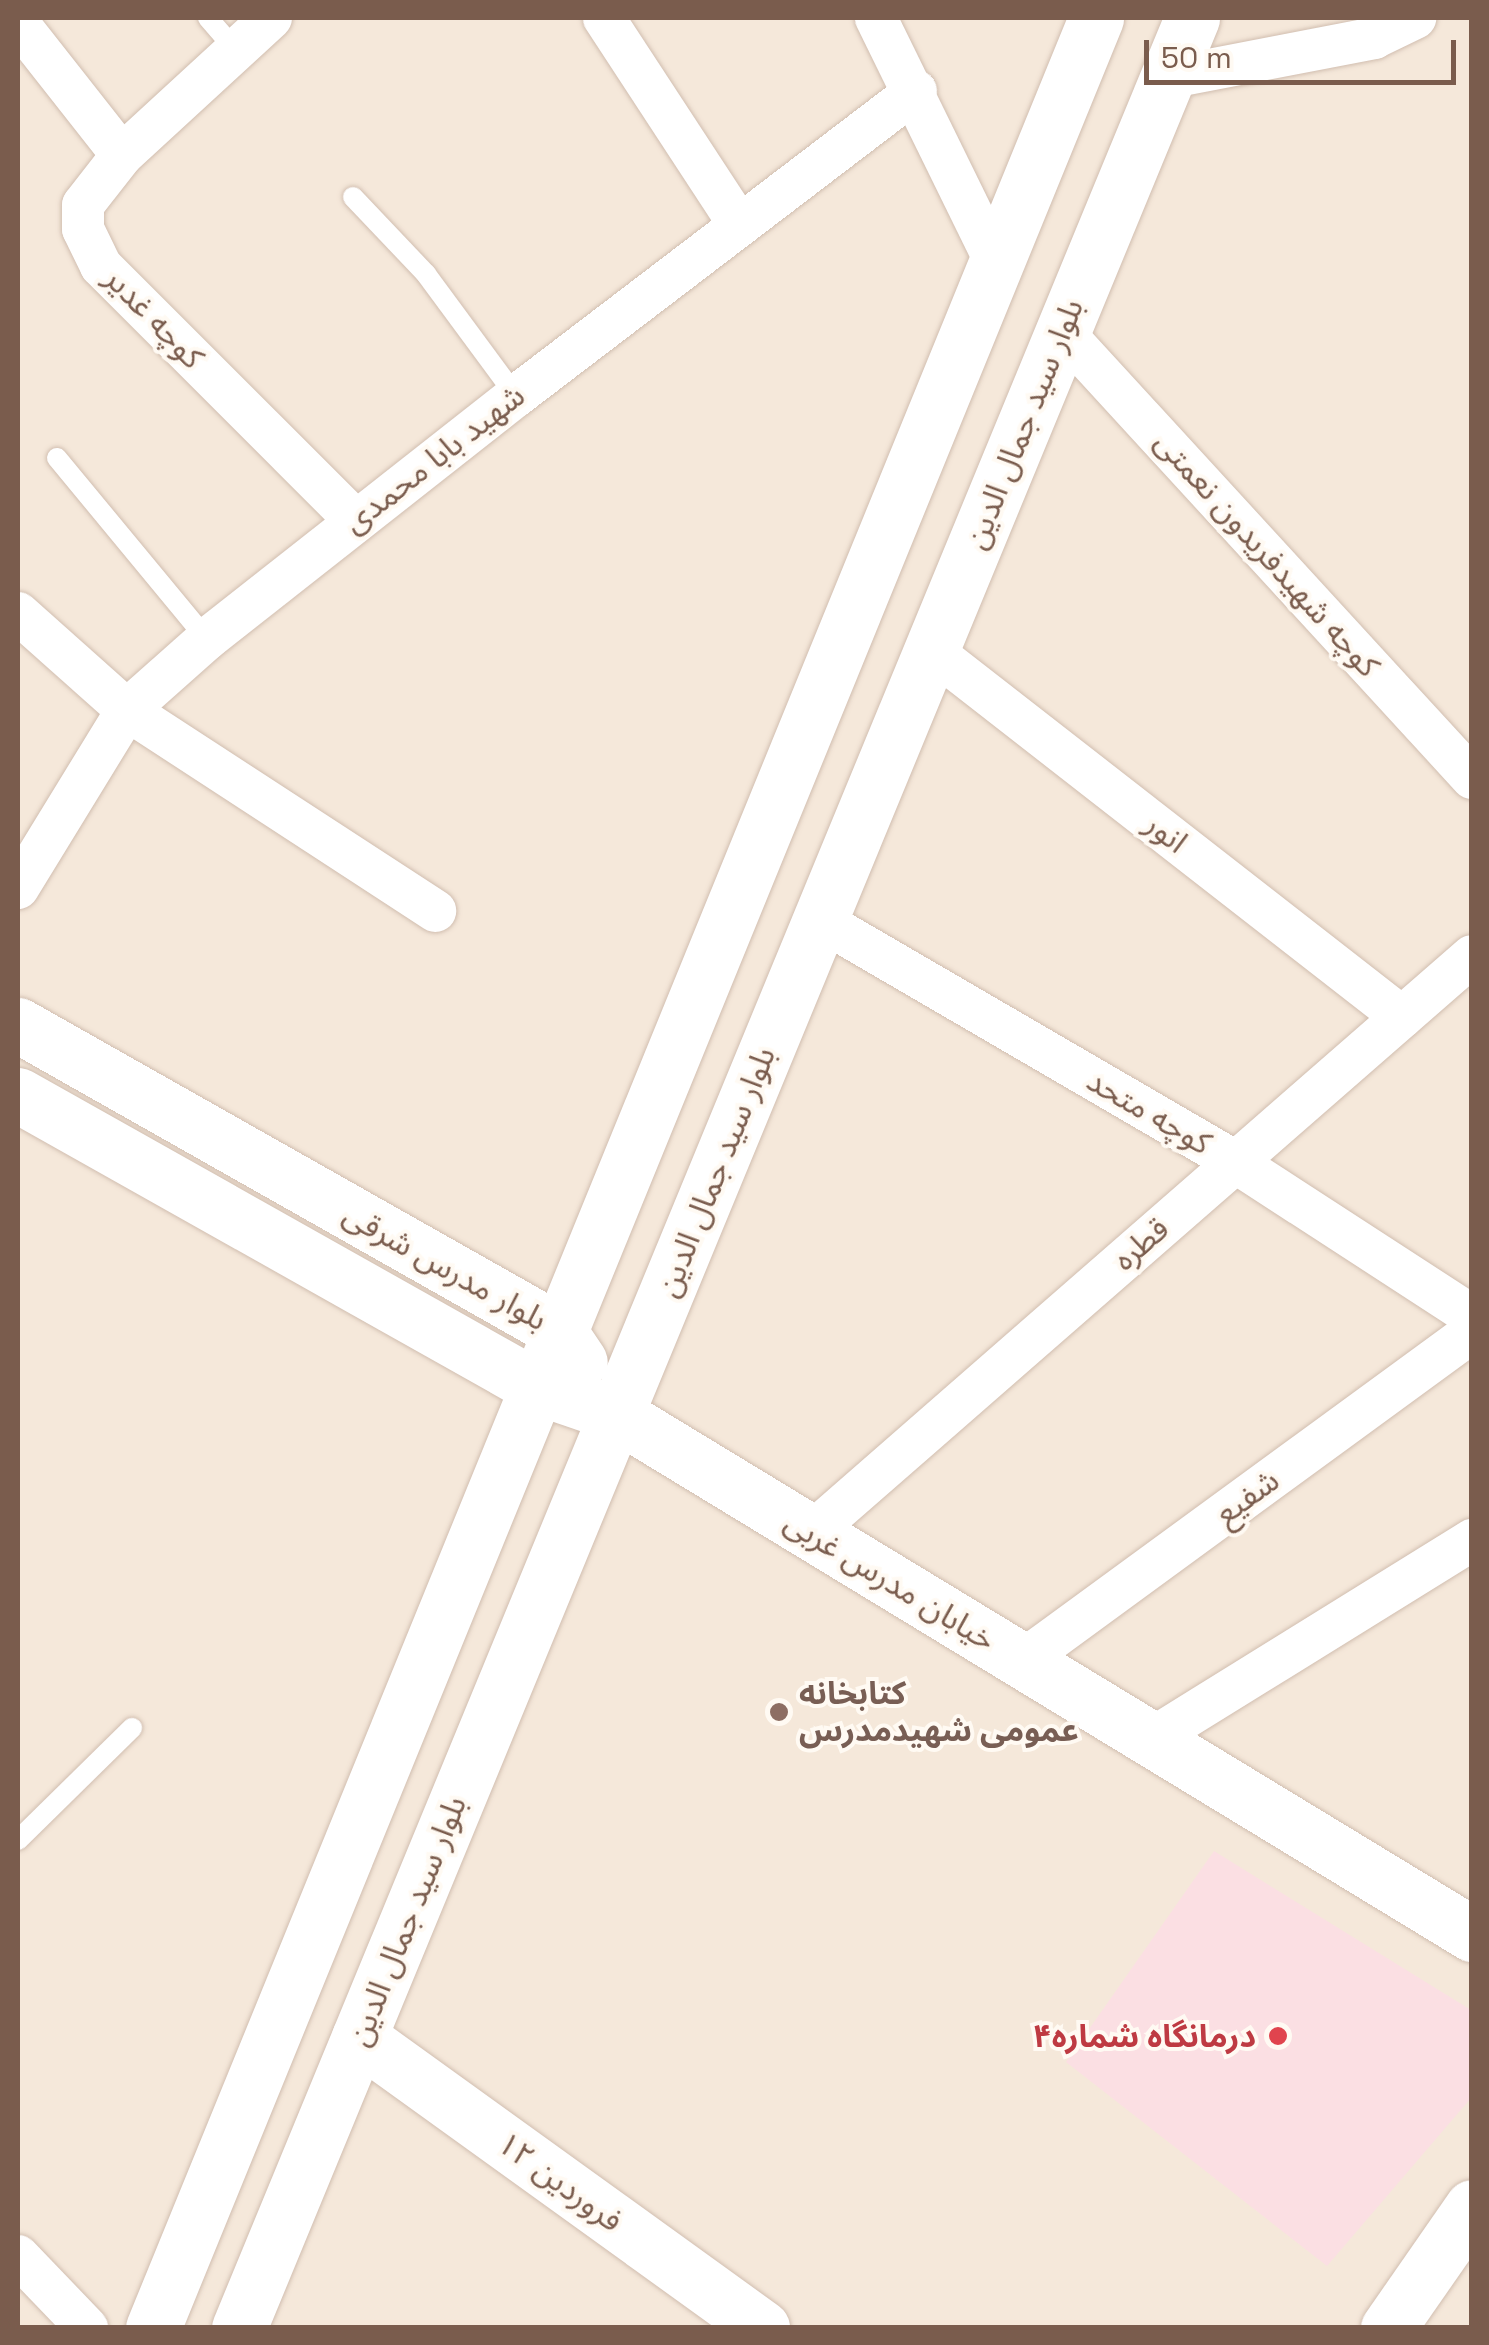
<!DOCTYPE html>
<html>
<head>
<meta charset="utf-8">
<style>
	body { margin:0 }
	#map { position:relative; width:1489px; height:2345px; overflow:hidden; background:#fdf6ec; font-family:"Space Grotesk","Noto Sans Arabic",sans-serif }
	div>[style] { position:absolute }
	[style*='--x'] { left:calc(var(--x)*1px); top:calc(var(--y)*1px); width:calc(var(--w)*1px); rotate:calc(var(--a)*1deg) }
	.residential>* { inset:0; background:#f5e8da }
	.medical>* { inset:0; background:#fbdfe3 }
	.roads { filter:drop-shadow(0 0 2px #d1beb0) drop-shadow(0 0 2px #d1beb0) }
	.lane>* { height:20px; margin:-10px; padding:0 10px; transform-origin:10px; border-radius:10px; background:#fff }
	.street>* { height:42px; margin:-21px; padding:0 21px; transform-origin:21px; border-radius:21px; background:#fff }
	.secondary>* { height:55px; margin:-27.5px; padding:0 27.5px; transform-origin:27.5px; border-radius:27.5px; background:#fff }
	.dots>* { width:28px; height:28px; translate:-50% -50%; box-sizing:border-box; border:5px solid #fffaf3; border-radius:50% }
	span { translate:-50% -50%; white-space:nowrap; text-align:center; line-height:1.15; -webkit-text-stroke:8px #fffaf3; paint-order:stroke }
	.street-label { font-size:32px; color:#7a5c4d }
	.education-label { font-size:32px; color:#785e54; font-weight:700 }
	.left { translate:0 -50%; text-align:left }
	.health-label { font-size:32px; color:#be3a42; font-weight:700 }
	.right { translate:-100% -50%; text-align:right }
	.frame { position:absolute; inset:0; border:20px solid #7a5c4d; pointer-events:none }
	.scale { position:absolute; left:1144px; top:40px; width:312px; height:45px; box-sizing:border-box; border:5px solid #7a5c4d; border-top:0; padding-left:12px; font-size:30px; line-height:35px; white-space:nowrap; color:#7a5c4d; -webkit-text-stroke:8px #fffaf3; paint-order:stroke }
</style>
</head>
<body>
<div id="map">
	<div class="residential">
		<div style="clip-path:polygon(18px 18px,1471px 18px,1471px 2327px,18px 2327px)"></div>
	</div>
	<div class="medical">
		<div style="clip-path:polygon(1214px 1851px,1471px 2010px,1471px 2098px,1327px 2266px,1066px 2062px)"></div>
	</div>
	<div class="roads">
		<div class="lane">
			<div style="--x:208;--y:18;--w:40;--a:49"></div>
			<div style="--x:353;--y:197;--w:106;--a:46.5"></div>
			<div style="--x:426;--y:274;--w:152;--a:53.6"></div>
			<div style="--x:57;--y:458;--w:235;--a:50.4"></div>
			<div style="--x:18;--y:1840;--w:160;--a:-44.5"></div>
		</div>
		<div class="street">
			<div style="--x:271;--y:18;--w:202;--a:137.4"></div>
			<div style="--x:122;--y:155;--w:63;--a:128"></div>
			<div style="--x:83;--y:205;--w:24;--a:90"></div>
			<div style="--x:83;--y:229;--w:41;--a:64.1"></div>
			<div style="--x:101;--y:266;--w:359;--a:45"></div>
			<div style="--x:604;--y:18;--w:246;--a:56.8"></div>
			<div style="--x:876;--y:18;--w:273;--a:63.9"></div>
			<div style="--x:18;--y:23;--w:168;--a:51.8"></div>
			<div style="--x:1167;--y:78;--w:211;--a:-10.9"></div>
			<div style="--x:1374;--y:38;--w:46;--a:-26"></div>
			<div style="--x:1062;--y:331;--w:607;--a:47.47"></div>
			<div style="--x:18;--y:613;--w:146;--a:41.7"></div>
			<div style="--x:127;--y:710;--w:368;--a:33.1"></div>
			<div style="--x:931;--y:650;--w:597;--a:37.93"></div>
			<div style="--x:18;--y:888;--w:209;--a:-58.5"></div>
			<div style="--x:127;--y:710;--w:107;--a:-41.6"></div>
			<div style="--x:207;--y:639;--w:393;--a:-38.2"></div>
			<div style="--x:516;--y:396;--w:503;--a:-37.33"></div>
			<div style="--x:820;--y:920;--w:480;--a:30.2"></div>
			<div style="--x:1235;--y:1162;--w:283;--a:33"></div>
			<div style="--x:811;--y:1533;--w:877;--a:-41.12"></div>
			<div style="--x:1022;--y:1661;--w:557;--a:-36.17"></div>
			<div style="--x:1151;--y:1739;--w:378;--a:-31.8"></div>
			<div style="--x:18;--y:2256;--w:100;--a:46.2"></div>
		</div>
		<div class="secondary">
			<div style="--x:18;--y:1025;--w:622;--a:29.49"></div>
			<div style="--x:559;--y:1331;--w:37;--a:56"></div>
			<div style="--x:18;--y:1095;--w:596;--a:29.36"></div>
			<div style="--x:537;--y:1387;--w:83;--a:18.9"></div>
			<div style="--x:616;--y:1414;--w:1002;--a:31.28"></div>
			<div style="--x:359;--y:2037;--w:497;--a:35.8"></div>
			<div style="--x:153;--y:2328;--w:2495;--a:-67.79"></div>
			<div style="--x:239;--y:2328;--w:2499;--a:-67.58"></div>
			<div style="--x:1388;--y:2328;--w:147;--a:-55.2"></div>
		</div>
	</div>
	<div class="dots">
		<div style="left:779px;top:1712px;background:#8d6e63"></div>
		<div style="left:1278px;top:2036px;background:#e0444e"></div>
	</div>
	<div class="street-label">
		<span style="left:154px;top:318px;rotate:46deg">کوچه غدیر</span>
		<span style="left:1024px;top:424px;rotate:-68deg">بلوار سید جمال الدین</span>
		<span style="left:434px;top:459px;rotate:-38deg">شهید بابا محمدی</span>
		<span style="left:1267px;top:554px;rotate:48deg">کوچه شهیدفریدون نعمتی</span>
		<span style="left:1166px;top:833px;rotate:38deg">انور</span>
		<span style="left:1149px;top:1112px;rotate:30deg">کوچه متحد</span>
		<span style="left:716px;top:1172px;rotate:-68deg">بلوار سید جمال الدین</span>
		<span style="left:1141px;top:1244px;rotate:-41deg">قطره</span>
		<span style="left:445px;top:1267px;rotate:29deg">بلوار مدرس شرقی</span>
		<span style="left:1247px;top:1497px;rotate:-36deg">شفیع</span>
		<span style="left:890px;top:1581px;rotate:31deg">خیابان مدرس غربی</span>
		<span style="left:407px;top:1921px;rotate:-68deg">بلوار سید جمال الدین</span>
		<span style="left:560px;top:2182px;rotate:36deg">۱۲ فروردین</span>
	</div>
	<div class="education-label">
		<span class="left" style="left:799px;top:1712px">کتابخانه<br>عمومی شهیدمدرس</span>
	</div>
	<div class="health-label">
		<span class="right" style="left:1256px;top:2036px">درمانگاه شماره۴</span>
	</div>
	<div class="frame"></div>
	<div class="scale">50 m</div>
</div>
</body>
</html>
